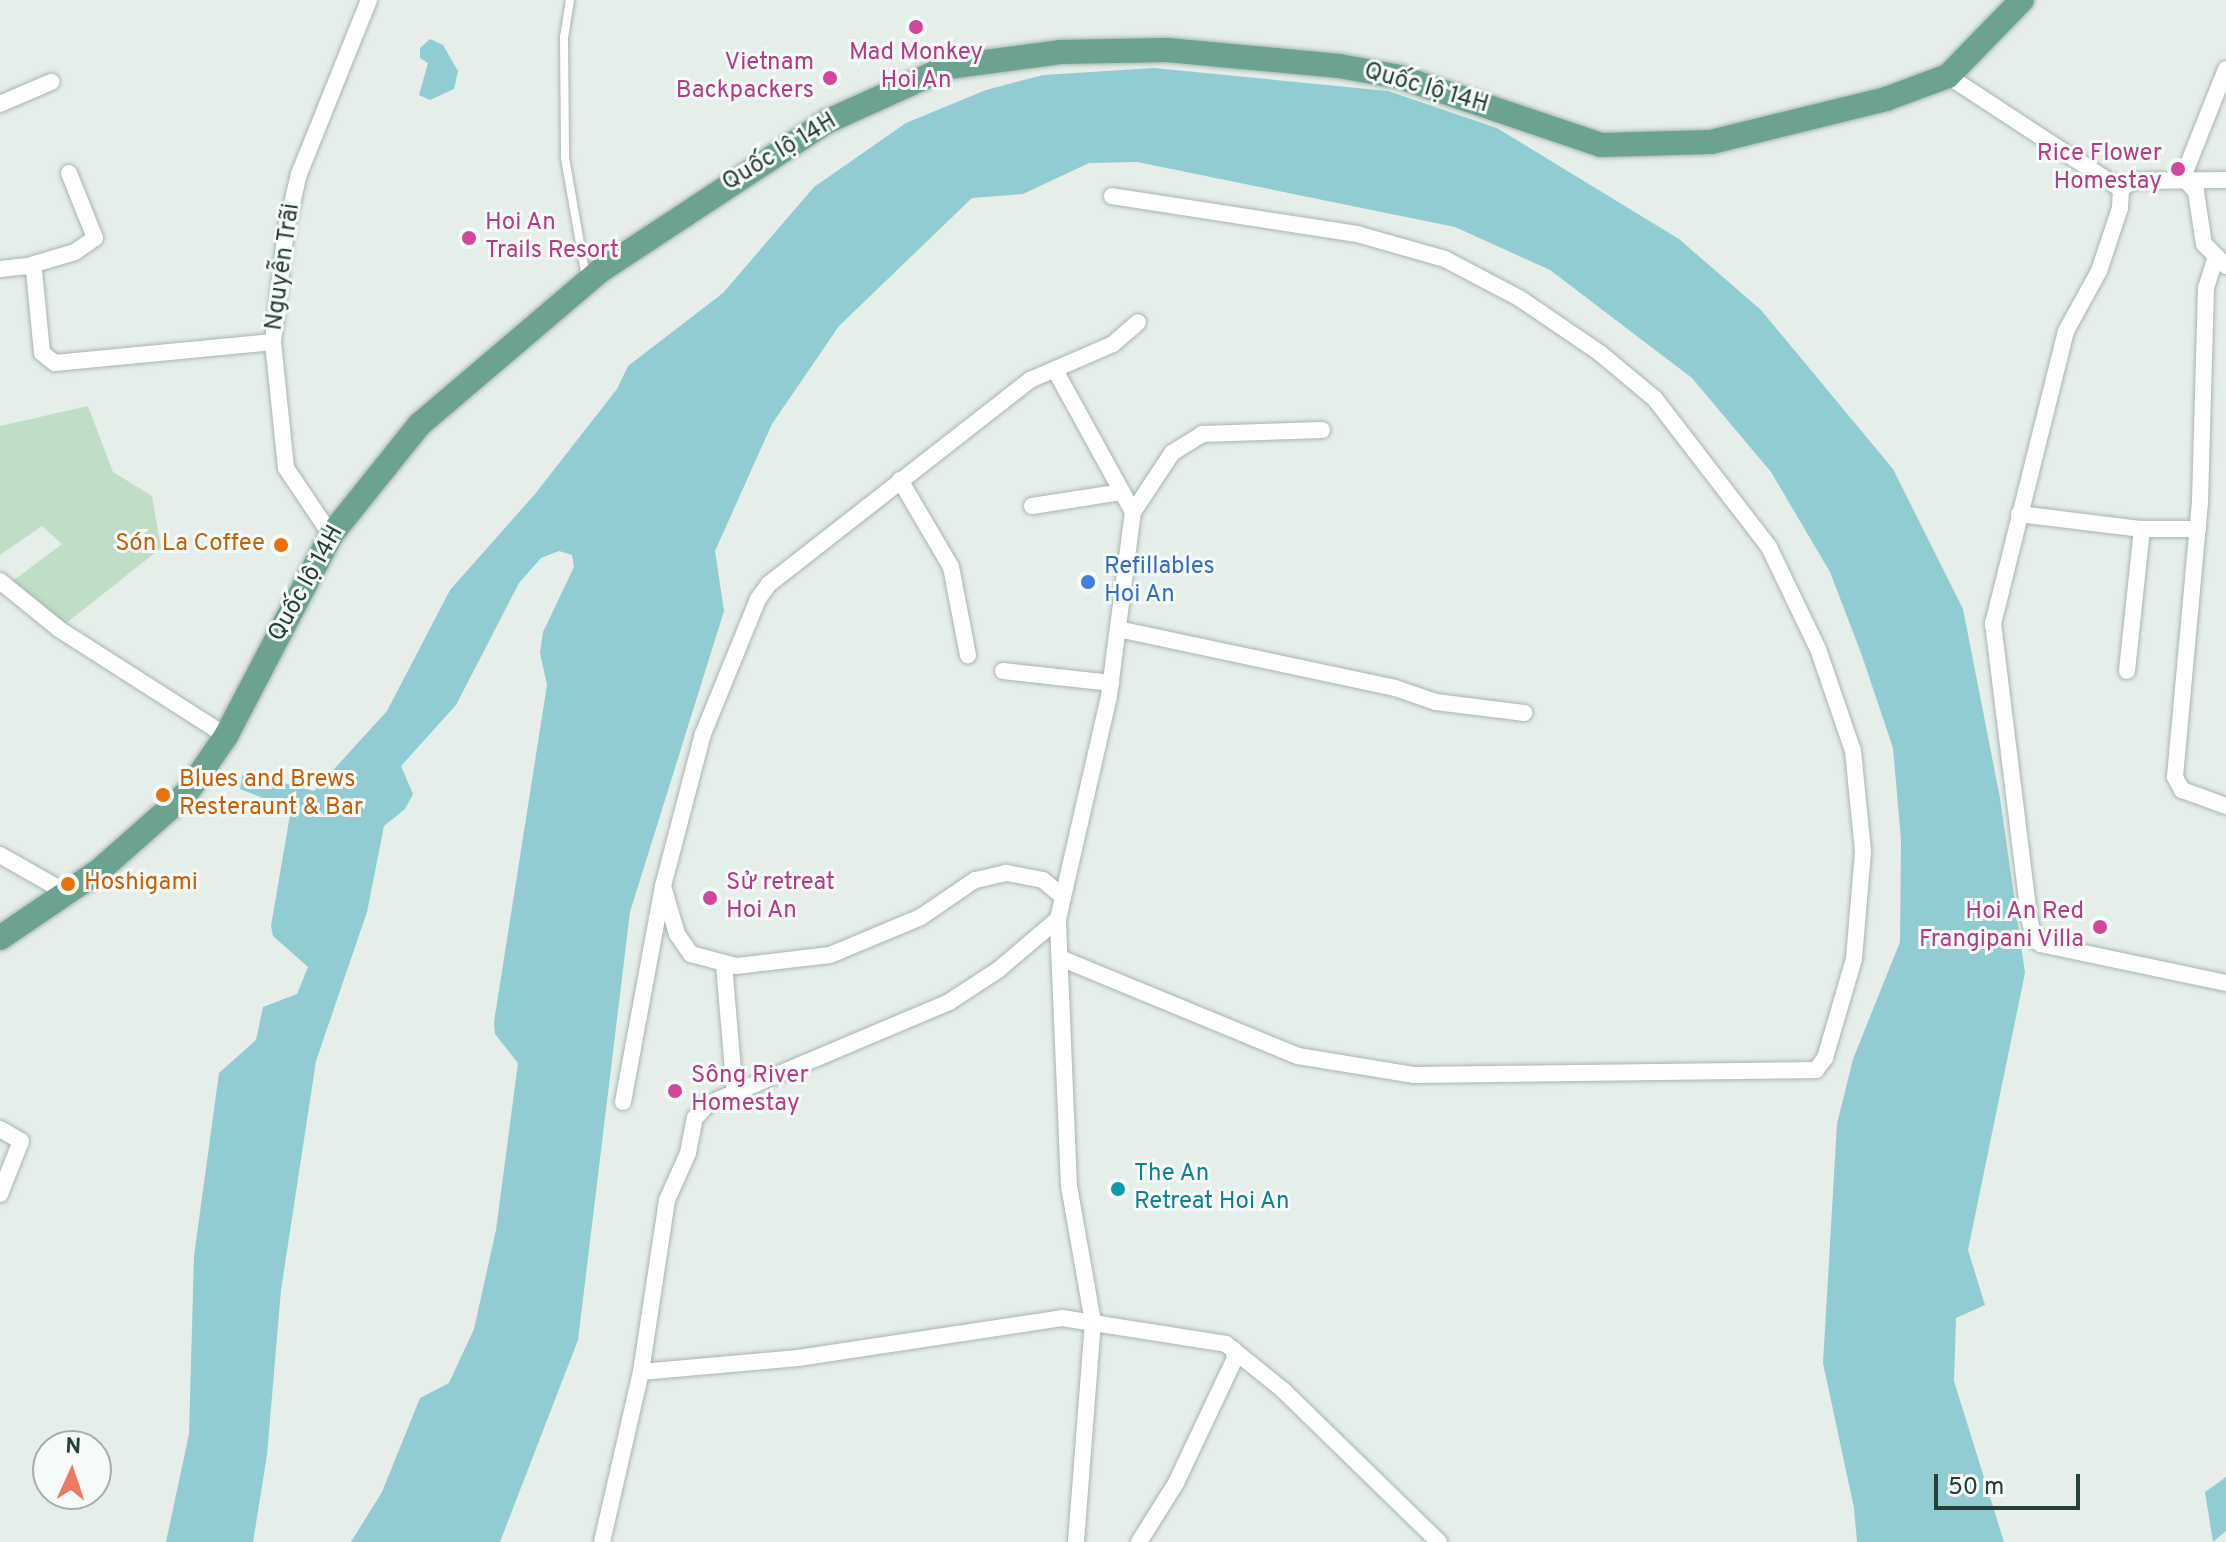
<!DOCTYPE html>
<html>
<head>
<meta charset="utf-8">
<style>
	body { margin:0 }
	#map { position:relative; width:2226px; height:1542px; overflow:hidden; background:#e6eeea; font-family:Overpass,sans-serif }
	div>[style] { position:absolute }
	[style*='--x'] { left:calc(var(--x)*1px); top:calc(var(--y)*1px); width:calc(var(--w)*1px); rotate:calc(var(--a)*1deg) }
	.green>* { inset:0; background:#bfdec5 }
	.water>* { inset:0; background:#90ccd1 }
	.roads { filter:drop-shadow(0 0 2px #a8b6b1) drop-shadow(0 0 2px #a8b6b1) }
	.lane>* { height:8px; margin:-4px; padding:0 4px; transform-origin:4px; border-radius:4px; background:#fff }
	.street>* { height:16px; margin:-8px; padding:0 8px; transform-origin:8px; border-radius:8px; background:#fff }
	.primary>* { height:24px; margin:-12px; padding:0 12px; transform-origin:12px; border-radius:12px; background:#6ba390 }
	.dots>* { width:22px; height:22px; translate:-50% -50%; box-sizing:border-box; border:4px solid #f6faf8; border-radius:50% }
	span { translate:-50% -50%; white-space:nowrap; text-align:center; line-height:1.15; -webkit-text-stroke:6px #f6faf8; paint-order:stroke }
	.hotel-label { font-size:24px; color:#b23c85 }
	.right { translate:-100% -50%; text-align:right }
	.left { translate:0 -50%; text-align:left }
	.street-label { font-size:24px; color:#254037 }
	.food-label { font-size:24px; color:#c56008 }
	.shop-label { font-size:24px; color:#366cbe }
	.culture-label { font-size:24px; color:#0d838f }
	.north { position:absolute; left:32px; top:1430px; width:80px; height:80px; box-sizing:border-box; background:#f6faf8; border:2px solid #a2b0ab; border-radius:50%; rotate:3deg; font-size:22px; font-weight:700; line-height:32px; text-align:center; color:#254037 }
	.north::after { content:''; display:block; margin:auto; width:28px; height:36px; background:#ef7a63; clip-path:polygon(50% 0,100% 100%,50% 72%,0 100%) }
	.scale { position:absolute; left:1934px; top:1474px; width:146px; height:36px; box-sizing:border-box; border:4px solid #254037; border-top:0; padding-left:10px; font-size:24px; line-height:28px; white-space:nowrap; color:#254037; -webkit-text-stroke:6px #f6faf8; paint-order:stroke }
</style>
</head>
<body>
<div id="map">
	<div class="green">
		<div style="clip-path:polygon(88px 406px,113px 472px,152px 496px,161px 548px,59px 629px,6px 586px,62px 544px,42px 526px,0 555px,0 426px)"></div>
	</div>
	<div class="water">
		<div style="clip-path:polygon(430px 39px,443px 45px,458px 71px,454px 89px,430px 100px,419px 95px,428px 63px,420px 58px,420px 48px)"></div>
		<div style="clip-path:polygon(1154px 68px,1388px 91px,1497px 128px,1679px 239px,1761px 310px,1893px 469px,1963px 609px,2000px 798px,2025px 973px,1968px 1250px,1985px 1305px,1956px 1318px,1954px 1381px,2004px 1542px,1857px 1542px,1854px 1508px,1823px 1363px,1837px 1124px,1853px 1059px,1900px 942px,1901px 840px,1893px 748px,1861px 653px,1830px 572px,1771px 472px,1692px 378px,1550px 270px,1455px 227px,1137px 162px,1089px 163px,1023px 194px,972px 198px,839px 326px,772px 424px,715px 551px,724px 611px,630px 912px,578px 1340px,500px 1542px,351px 1542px,382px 1492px,420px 1398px,449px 1383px,474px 1329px,496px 1230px,518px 1063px,495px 1034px,494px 1022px,547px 685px,540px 653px,543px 632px,574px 567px,572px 555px,559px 551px,541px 558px,519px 583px,456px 705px,401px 766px,413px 794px,405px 809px,384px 826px,367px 912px,316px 1061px,281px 1290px,267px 1455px,253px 1542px,166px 1542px,189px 1434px,194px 1256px,219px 1073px,256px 1040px,263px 1007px,297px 994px,308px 967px,273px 936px,271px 926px,291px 809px,240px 789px,243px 772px,314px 791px,387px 711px,450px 590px,535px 494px,617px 389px,628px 366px,723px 293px,814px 187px,906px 123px,986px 90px,1043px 75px)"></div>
		<div style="clip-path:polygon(2226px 1477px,2226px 1531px,2213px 1542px,2205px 1492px)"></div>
	</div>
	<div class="roads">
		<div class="lane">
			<div style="--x:570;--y:0;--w:36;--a:99"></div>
			<div style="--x:564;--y:36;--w:122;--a:89.5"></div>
			<div style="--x:565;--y:158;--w:121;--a:80"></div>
		</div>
		<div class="street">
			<div style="--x:1948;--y:76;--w:207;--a:33.2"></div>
			<div style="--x:2121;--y:189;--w:14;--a:-34"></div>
			<div style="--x:2133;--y:181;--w:93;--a:-0.6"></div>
			<div style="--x:0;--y:104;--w:56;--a:-23.3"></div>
			<div style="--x:2183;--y:177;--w:116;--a:-68.3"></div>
			<div style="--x:2183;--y:177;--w:20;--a:49"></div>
			<div style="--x:2196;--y:192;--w:53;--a:81.3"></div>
			<div style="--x:2204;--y:244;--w:31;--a:45"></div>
			<div style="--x:2121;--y:189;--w:19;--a:93"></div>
			<div style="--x:2120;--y:208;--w:66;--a:108.4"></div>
			<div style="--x:2099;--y:271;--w:68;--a:118.8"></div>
			<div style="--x:2066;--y:331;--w:301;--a:104"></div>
			<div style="--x:1993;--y:623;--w:297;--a:83"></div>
			<div style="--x:2029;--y:918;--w:23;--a:75"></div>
			<div style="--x:2035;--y:940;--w:7;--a:34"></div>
			<div style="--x:2041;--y:944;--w:189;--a:11.9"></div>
			<div style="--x:2215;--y:260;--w:28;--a:108"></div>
			<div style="--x:2206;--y:287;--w:215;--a:91.6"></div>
			<div style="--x:2200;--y:502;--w:276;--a:95.2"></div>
			<div style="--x:2175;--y:777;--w:15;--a:62"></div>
			<div style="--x:2182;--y:790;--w:47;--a:20"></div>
			<div style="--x:28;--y:266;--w:49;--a:-16.6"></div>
			<div style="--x:75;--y:252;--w:24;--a:-35"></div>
			<div style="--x:95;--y:238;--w:70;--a:-111.8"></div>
			<div style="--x:0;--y:269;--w:28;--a:-6"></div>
			<div style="--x:28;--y:266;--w:7;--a:34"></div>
			<div style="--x:34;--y:270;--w:83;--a:84.5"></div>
			<div style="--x:42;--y:353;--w:16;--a:38"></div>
			<div style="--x:55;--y:363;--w:219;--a:-5.5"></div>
			<div style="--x:1055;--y:370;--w:162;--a:61.2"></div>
			<div style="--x:900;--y:480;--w:101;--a:59.6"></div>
			<div style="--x:951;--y:567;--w:90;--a:79.1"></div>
			<div style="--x:1032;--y:506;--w:90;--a:-8.9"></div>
			<div style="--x:2019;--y:514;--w:124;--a:7"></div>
			<div style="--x:2142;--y:529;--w:56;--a:0"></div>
			<div style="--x:331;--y:535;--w:81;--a:-123.9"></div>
			<div style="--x:286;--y:468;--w:127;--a:-95.9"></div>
			<div style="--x:273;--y:342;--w:114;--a:-83.4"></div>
			<div style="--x:286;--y:229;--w:57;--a:-76.7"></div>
			<div style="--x:299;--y:174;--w:188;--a:-68.1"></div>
			<div style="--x:0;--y:581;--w:76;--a:39.1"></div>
			<div style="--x:59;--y:629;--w:198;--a:32.6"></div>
			<div style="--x:1118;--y:629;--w:283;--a:12"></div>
			<div style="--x:1395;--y:688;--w:43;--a:18.9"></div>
			<div style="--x:1436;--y:702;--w:89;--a:7.1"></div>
			<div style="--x:1003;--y:671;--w:109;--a:6.3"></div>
			<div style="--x:2127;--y:671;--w:143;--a:-84"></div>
			<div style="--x:0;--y:855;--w:77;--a:29.6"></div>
			<div style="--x:1062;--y:896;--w:25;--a:-140"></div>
			<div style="--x:1043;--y:880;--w:38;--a:-169"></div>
			<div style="--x:1006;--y:873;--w:32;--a:167"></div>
			<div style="--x:975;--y:880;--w:65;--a:145.6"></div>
			<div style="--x:921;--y:917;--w:99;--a:157.3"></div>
			<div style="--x:830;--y:955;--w:95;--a:173.3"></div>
			<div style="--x:736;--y:966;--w:47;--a:-165.1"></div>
			<div style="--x:691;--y:954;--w:24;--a:-125"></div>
			<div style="--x:677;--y:934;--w:50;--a:-106.3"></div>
			<div style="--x:663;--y:886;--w:157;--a:-75.3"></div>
			<div style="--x:703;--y:734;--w:146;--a:-67.8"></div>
			<div style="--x:758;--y:599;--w:19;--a:-54"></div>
			<div style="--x:769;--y:584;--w:331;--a:-38"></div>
			<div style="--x:1030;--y:380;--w:90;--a:-23.4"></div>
			<div style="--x:1113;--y:344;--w:33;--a:-41"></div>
			<div style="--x:1060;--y:958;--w:257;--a:22.4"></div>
			<div style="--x:1298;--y:1056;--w:118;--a:9.3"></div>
			<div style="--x:1414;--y:1075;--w:402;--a:-0.7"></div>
			<div style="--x:1816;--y:1070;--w:15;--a:-53"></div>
			<div style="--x:1825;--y:1058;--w:103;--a:-73.7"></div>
			<div style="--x:1854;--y:959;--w:108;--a:-85.2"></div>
			<div style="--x:1863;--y:851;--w:100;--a:-95.7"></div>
			<div style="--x:1853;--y:751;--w:108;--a:-108.9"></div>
			<div style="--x:1818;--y:649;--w:113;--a:-115.7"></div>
			<div style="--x:1769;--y:547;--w:187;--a:-127.6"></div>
			<div style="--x:1655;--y:399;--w:72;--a:-140.1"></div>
			<div style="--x:1600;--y:353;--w:98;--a:-145.8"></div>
			<div style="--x:1519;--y:298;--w:84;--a:-152.2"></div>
			<div style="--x:1445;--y:259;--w:91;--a:-164.1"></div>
			<div style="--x:1357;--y:234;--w:248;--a:-171.2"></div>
			<div style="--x:724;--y:965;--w:128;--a:85.1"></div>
			<div style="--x:623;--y:1102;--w:215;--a:-79.5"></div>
			<div style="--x:0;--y:1129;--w:24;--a:30"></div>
			<div style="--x:21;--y:1141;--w:57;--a:111.6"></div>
			<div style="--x:641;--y:1372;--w:158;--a:-5.1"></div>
			<div style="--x:798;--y:1358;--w:267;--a:-8.6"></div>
			<div style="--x:1062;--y:1318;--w:166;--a:9"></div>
			<div style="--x:1226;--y:1344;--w:73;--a:38.9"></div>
			<div style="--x:1283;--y:1390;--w:218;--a:44.3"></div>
			<div style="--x:602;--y:1542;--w:174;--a:-77.1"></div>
			<div style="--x:641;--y:1372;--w:174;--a:-81.4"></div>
			<div style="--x:667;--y:1200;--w:51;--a:-65.9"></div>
			<div style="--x:688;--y:1153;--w:36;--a:-79"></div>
			<div style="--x:695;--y:1118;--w:19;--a:-47"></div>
			<div style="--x:708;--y:1104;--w:262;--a:-22.9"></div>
			<div style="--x:949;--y:1002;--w:59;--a:-33.1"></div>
			<div style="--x:998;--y:970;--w:79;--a:-40.4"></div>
			<div style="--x:1076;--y:1542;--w:221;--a:-85.6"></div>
			<div style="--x:1093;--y:1322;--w:138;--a:-100"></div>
			<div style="--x:1069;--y:1186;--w:267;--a:-92.4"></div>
			<div style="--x:1058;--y:919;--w:229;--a:-77.1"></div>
			<div style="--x:1109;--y:696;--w:186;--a:-82.6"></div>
			<div style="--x:1133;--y:512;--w:71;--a:-56.5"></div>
			<div style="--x:1172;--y:453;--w:36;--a:-32"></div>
			<div style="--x:1202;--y:434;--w:120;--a:-1.9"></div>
			<div style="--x:1139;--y:1542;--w:70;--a:-57.9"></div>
			<div style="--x:1176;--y:1483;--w:138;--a:-64.7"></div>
			<div style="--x:1235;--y:1358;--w:9;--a:-103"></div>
		</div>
		<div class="primary">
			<div style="--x:0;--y:938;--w:121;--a:-34.2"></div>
			<div style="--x:100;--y:870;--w:115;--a:-41.5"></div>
			<div style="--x:186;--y:794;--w:70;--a:-55.4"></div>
			<div style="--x:226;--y:736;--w:227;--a:-62.4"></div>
			<div style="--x:331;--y:535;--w:142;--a:-51.3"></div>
			<div style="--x:420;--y:424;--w:236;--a:-40.4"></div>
			<div style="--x:600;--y:271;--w:271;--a:-33.4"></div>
			<div style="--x:826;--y:122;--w:134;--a:-24.3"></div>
			<div style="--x:948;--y:67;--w:113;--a:-7.6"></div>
			<div style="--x:1060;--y:52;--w:107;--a:-1.1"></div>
			<div style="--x:1167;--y:50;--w:173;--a:5.3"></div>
			<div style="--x:1339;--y:66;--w:62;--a:10.2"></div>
			<div style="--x:1400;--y:77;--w:212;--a:18.7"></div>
			<div style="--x:1601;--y:145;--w:110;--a:-1.6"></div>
			<div style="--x:1711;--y:142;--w:180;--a:-13.8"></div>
			<div style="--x:1886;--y:99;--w:66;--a:-20.4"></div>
			<div style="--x:1948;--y:76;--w:106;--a:-45.8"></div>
		</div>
	</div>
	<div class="dots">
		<div style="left:916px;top:27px;background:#d1479c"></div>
		<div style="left:830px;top:78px;background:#d1479c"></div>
		<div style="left:2178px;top:169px;background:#d1479c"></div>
		<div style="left:469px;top:238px;background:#d1479c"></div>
		<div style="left:281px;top:545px;background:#e8710a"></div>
		<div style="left:1088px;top:582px;background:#3f7fe0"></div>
		<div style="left:163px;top:795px;background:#e8710a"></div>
		<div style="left:68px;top:884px;background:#e8710a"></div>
		<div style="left:710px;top:898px;background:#d1479c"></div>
		<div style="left:2100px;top:927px;background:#d1479c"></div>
		<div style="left:675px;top:1091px;background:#d1479c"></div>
		<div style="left:1118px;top:1189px;background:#0f9aa8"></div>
	</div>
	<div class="hotel-label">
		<span style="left:916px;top:68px">Mad Monkey<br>Hoi An</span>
		<span class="right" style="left:814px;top:78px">Vietnam<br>Backpackers</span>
		<span class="right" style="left:2162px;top:169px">Rice Flower<br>Homestay</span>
		<span class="left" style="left:485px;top:238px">Hoi An<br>Trails Resort</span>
		<span class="left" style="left:726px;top:898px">Sử retreat<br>Hoi An</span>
		<span class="right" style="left:2084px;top:927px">Hoi An Red<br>Frangipani Villa</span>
		<span class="left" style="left:691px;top:1091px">Sông River<br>Homestay</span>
	</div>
	<div class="street-label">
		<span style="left:1426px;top:89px;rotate:16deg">Quốc lộ 14H</span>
		<span style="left:780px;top:153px;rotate:-31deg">Quốc lộ 14H</span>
		<span style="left:284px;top:267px;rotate:-82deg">Nguyễn Trãi</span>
		<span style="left:307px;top:584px;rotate:-61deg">Quốc lộ 14H</span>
	</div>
	<div class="food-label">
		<span class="right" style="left:265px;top:545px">Són La Coffee</span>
		<span class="left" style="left:179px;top:795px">Blues and Brews<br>Resteraunt &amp; Bar</span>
		<span class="left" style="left:84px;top:884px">Hoshigami</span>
	</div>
	<div class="shop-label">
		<span class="left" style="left:1104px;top:582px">Refillables<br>Hoi An</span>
	</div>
	<div class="culture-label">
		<span class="left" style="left:1134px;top:1189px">The An<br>Retreat Hoi An</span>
	</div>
	<div class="north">N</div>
	<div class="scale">50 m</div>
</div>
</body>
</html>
